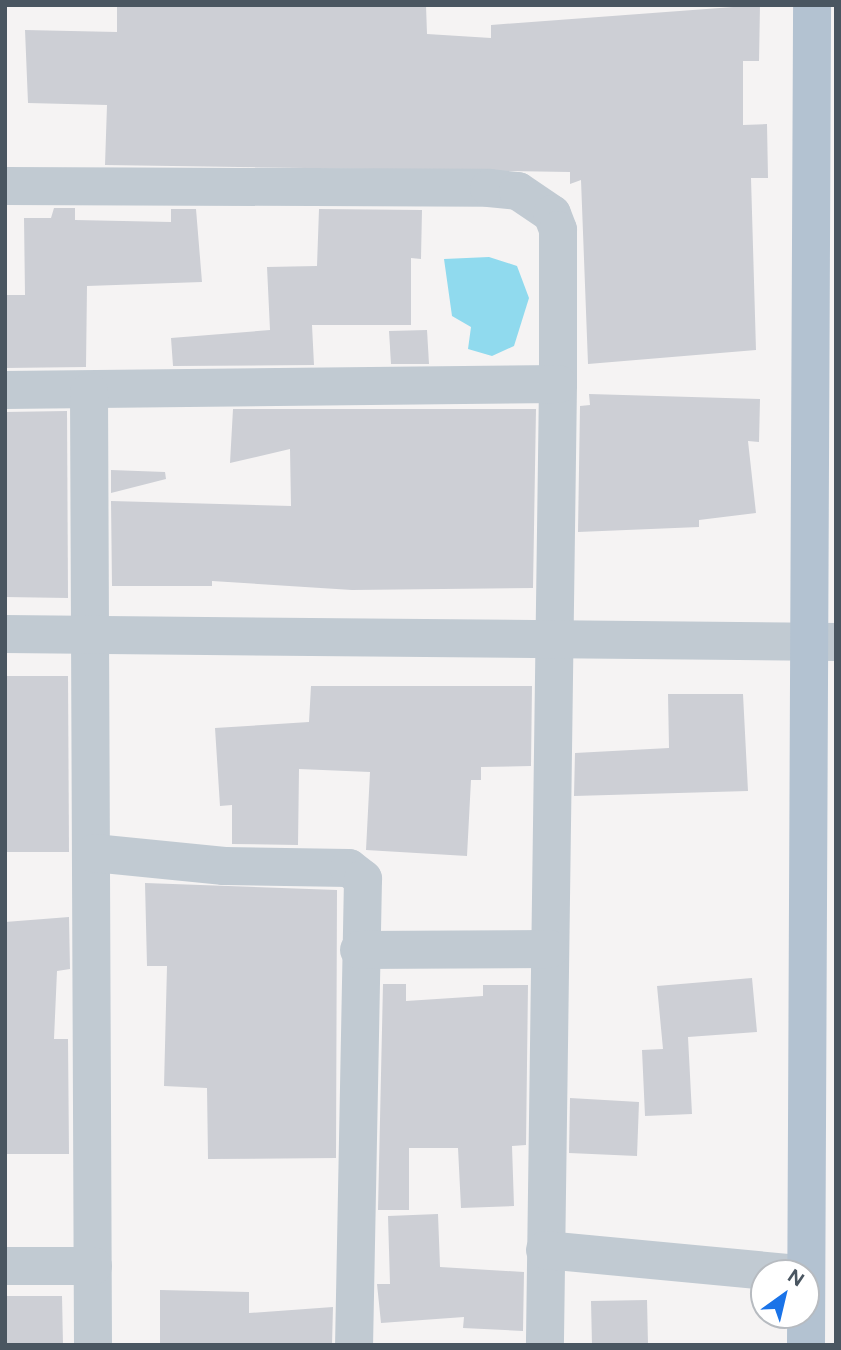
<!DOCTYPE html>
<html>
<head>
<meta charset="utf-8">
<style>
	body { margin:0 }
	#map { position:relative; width:841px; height:1350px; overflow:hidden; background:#f5f3f3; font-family:Figtree,sans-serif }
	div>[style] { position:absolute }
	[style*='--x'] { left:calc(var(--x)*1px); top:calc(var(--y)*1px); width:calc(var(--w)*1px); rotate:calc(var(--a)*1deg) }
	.water>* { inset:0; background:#90daee }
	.building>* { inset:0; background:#cdcfd5 }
	.minor>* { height:38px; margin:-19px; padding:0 19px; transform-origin:19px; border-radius:19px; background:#c1cad2 }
	.major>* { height:38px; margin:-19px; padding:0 19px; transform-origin:19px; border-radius:19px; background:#b3c2d1 }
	span { translate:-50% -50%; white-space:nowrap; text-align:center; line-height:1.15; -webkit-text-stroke:7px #fff; paint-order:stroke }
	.frame { position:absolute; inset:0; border:7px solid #4a5661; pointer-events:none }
	.north { position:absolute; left:750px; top:1259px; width:70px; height:70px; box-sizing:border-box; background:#fff; border:2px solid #b7bbc0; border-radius:50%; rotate:34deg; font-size:19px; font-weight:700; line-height:28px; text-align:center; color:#4a5661 }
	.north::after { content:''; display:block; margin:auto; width:24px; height:32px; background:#1a73e8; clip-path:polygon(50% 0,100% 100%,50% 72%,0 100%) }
</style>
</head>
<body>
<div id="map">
	<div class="water">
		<div style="clip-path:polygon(489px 257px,517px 266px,529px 298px,514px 346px,492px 356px,468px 349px,471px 327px,452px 316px,444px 259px)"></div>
	</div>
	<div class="building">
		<div style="clip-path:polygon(117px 5px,426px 5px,427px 34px,491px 38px,491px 25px,760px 5px,759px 61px,743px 61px,743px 125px,767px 124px,768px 178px,751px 178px,756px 350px,588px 364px,581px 180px,570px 184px,570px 172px,105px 165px,107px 105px,28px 103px,25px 30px,117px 32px)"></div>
		<div style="clip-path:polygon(54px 208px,75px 208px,75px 220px,171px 222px,171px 209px,196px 209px,202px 282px,87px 286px,86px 367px,5px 368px,5px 295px,25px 295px,24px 218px,51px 218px)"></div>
		<div style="clip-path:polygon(319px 209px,422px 210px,421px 259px,411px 258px,411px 325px,312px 325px,314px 365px,173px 366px,171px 338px,270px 330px,267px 267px,317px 266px)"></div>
		<div style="clip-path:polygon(427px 330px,429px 364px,391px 364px,389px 331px)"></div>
		<div style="clip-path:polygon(589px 394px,760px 399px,759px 442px,748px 441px,756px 513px,699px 520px,699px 527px,578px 532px,580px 406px,590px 405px)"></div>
		<div style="clip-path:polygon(233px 409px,536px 409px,533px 588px,352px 590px,212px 581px,212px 586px,112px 586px,111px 501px,291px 506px,290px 449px,230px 463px)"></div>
		<div style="clip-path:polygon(67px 411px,68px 598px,5px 597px,5px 412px)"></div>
		<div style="clip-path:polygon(111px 470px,165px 472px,166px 479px,111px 493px)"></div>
		<div style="clip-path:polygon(5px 676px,68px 676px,69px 852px,5px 852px)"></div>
		<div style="clip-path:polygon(311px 686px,532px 686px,531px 766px,481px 767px,481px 780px,471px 780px,467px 856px,366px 850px,370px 772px,299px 769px,298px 845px,232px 844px,232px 805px,220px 806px,215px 728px,309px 722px)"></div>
		<div style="clip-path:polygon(668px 694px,743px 694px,748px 791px,574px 796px,575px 753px,669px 748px)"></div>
		<div style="clip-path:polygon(145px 883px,337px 890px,336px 1158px,208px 1159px,207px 1088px,164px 1086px,167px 966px,147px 966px)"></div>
		<div style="clip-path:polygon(69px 917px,70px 969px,57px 971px,54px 1039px,68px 1039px,69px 1154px,5px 1154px,5px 922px)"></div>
		<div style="clip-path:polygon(752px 978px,757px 1032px,688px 1037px,692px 1114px,645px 1116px,642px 1050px,663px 1049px,657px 986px)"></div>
		<div style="clip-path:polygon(383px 984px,406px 984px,406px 1001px,483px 996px,483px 985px,528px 985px,526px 1145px,512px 1146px,514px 1206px,461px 1208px,458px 1148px,409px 1148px,409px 1210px,378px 1210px)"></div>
		<div style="clip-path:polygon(570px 1098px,639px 1102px,637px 1156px,569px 1153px)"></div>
		<div style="clip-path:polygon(438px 1214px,440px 1267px,524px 1272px,523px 1331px,463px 1328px,464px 1317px,381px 1323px,377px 1284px,390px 1284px,388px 1216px)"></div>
		<div style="clip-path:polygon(160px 1290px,249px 1292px,249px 1313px,333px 1307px,332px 1345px,160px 1345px)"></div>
		<div style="clip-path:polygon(5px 1296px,62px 1296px,63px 1345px,5px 1345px)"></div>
		<div style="clip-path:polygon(647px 1300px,648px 1345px,592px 1345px,591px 1301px)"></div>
	</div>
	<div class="minor">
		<div style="--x:5;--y:186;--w:484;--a:0.2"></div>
		<div style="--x:489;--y:188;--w:29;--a:6"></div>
		<div style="--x:518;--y:191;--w:41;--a:34.1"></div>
		<div style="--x:552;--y:214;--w:17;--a:69"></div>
		<div style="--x:558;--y:230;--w:154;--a:90"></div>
		<div style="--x:558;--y:384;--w:961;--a:90.78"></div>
		<div style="--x:5;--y:390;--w:553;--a:-0.62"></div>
		<div style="--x:89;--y:392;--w:953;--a:89.76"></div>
		<div style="--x:5;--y:634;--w:831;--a:0.55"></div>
		<div style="--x:94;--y:853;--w:131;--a:5.7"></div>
		<div style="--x:224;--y:866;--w:125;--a:0.9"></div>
		<div style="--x:349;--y:868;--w:18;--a:38"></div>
		<div style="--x:363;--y:879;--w:466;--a:91.1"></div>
		<div style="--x:359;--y:950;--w:191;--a:-0.3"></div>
		<div style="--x:545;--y:1250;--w:246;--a:5.4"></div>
		<div style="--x:5;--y:1266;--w:88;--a:0"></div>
	</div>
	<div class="major">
		<div style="--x:806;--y:1345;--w:1340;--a:-89.74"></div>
	</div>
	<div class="frame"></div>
	<div class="north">N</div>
</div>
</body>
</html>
